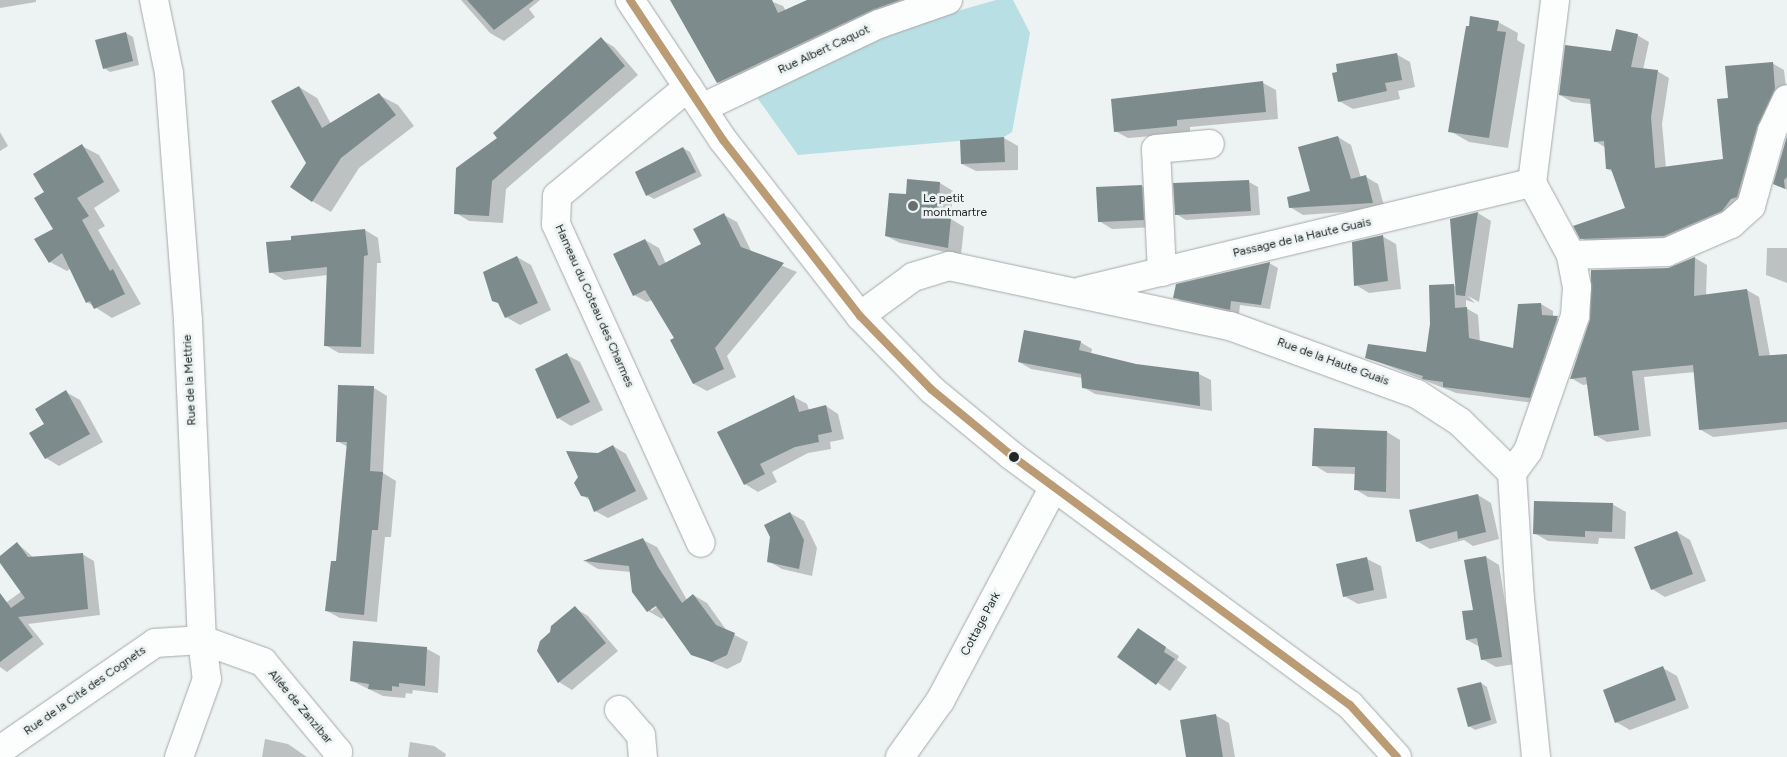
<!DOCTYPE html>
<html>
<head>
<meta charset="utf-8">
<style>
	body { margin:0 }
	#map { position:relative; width:1787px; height:757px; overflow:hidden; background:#edf2f2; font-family:Figtree,sans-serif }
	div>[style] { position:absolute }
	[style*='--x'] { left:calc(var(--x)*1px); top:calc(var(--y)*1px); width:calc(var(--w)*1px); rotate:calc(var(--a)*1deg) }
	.green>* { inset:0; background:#b8dfe3 }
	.shadow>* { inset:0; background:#0003 }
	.building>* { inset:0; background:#7d8b8c }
	.roads { filter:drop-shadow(0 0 1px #a6a9a9) drop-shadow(0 0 1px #a6a9a9) }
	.minor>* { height:28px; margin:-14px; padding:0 14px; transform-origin:14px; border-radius:14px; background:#fcfdfd }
	.secondary>* { height:28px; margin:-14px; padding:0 14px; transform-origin:14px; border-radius:14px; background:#fcfdfd }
	.bus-1>* { height:8px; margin:-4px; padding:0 4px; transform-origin:4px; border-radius:4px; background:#ba9b74 }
	.dots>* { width:14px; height:14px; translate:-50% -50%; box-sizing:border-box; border:2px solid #ecf3f3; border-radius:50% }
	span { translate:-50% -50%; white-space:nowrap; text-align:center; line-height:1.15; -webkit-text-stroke:5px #ecf3f3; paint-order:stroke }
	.street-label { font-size:12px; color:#242727 }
	.poi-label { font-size:12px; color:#242727 }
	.left { translate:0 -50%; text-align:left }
</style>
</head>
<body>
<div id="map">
	<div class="green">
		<div style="clip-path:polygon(996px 0,1013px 0,1030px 33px,1012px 132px,1004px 137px,798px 155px,753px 92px,891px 30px)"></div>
	</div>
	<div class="shadow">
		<div style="clip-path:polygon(0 0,36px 0,36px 2px,0 8px)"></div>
		<div style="clip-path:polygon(461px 0,540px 0,529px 9px,535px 17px,504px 41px,490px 33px)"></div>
		<div style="clip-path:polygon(768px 0,783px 6px,786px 11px,810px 0,930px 0,731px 90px,718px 82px,688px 26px)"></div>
		<div style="clip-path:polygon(1498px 22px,1518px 33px,1517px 40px,1525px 45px,1508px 148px,1469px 142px,1450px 131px)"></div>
		<div style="clip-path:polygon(126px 33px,133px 37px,139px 65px,110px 72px,104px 68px)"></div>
		<div style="clip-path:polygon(1637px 35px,1649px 42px,1643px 70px,1657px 71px,1669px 78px,1662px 124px,1666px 168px,1725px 160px,1730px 99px,1772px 63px,1784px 70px,1787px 97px,1749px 204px,1676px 243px,1593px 245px,1581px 238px,1627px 208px,1613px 172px,1607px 169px,1606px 148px,1595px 141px,1591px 104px,1572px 102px,1560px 95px)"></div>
		<div style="clip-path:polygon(601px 39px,614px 47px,638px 75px,506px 189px,503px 223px,469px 221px,456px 213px,499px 138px)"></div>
		<div style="clip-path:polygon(1396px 54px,1410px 62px,1415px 87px,1398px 91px,1400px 99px,1353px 109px,1339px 101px)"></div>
		<div style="clip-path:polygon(1263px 83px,1276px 90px,1278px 119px,1190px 127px,1190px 133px,1128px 138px,1115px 131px,1112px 100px)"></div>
		<div style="clip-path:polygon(299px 87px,317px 98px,331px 124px,379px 95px,398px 105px,414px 126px,359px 168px,331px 212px,312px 201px)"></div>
		<div style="clip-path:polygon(0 132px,8px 146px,0 151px)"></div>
		<div style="clip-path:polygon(1338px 137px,1351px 145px,1361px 178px,1366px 177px,1378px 184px,1385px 209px,1303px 215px,1290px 207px,1312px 192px)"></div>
		<div style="clip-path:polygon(1004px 138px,1018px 146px,1018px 170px,976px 171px,962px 164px,961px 141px)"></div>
		<div style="clip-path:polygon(1787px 140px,1787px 190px,1775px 183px)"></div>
		<div style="clip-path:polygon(82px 146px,99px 155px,120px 191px,94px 208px,105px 226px,98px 230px,141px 304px,112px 318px,87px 302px,71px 268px,67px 271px,50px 262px,54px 229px,46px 192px)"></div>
		<div style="clip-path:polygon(683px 148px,690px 152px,702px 176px,654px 199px,647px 195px)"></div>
		<div style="clip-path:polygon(909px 180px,940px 183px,953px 191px,951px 219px,964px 227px,961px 255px,900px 243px,886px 236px,907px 196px)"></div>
		<div style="clip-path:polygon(1249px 182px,1258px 187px,1260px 215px,1186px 220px,1176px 214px)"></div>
		<div style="clip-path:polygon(1142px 186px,1155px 194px,1157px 227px,1112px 229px,1099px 221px)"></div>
		<div style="clip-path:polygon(1478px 213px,1491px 221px,1479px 302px,1468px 296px,1475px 303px,1466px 300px,1466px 308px,1478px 315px,1480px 342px,1514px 349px,1541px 304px,1553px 311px,1553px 317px,1570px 324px,1542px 404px,1456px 393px,1366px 357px,1427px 354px,1453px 285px,1456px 287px,1451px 220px)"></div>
		<div style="clip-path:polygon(724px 215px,737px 222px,752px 253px,797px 272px,727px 356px,736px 377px,707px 391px,694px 384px,676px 339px,652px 300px,647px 302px,634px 295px,645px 240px,659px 248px,666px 264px,702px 244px)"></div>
		<div style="clip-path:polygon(365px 230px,378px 238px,381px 263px,377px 263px,374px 354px,339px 353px,325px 345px,328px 275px,284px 280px,271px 272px)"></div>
		<div style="clip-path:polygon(1382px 236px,1396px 244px,1401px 289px,1369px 293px,1356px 285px)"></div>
		<div style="clip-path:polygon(1767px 248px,1787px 248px,1787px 283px,1766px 275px)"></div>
		<div style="clip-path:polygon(517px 257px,531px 265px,551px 310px,520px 325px,506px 317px,500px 304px,493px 300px)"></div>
		<div style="clip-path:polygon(1695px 258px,1707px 265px,1706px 296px,1747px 290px,1759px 297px,1770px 356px,1787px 355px,1787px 429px,1713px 437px,1701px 430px,1695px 372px,1644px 377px,1651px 436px,1607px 442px,1595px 435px,1589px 384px,1583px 385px,1571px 378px,1668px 269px)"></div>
		<div style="clip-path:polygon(1269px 263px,1278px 268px,1270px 309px,1240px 305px,1239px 314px,1184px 303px,1175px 297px)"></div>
		<div style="clip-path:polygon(1080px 342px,1092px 349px,1091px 354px,1135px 365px,1199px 374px,1211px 380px,1212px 411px,1095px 394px,1083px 387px,1082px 378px,1031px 369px,1019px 362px)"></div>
		<div style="clip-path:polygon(567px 355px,580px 362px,603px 410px,571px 426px,558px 418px)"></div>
		<div style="clip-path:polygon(374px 388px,387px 396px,383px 473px,396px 481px,391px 537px,385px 537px,377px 622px,340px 618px,327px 611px,337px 563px,348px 447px,337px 441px)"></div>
		<div style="clip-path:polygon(66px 392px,80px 400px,103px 442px,59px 466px,46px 458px,46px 425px)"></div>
		<div style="clip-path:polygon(794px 397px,807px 404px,809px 410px,826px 406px,838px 414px,844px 439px,830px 442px,831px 449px,808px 453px,772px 472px,777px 482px,758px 492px,745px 484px)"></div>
		<div style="clip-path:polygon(1387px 432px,1400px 440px,1400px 499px,1368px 497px,1355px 489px,1356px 474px,1327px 473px,1314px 465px)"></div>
		<div style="clip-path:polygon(613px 446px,626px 454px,648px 499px,608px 518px,595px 511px,591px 501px,582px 495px,598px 455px)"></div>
		<div style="clip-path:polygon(1478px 495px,1491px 503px,1499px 539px,1473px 546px,1464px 540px,1430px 549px,1417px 541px)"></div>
		<div style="clip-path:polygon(1612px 504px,1626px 512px,1625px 539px,1599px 538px,1598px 544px,1548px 541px,1534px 533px)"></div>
		<div style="clip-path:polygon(790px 513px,804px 521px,817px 548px,812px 576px,782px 569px,768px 561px)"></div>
		<div style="clip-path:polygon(1677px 532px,1690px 540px,1706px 581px,1665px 597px,1652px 589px)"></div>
		<div style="clip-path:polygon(evenodd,643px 540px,657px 547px,687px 600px,693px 595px,707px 603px,727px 631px,748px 642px,741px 662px,727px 669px,692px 654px,665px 616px,662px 619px,648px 611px,631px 572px,598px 569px,586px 562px,643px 540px,662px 603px,651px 611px,651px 608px,662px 603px)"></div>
		<div style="clip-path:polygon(17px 543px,34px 558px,82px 554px,94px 561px,100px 615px,28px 624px,44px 644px,7px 672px,0 667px,0 607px,22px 591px,0 558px)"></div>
		<div style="clip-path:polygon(1486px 557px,1499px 565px,1515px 664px,1496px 667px,1482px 659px,1480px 647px,1467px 640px)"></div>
		<div style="clip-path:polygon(1367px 559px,1381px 566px,1387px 598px,1358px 604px,1344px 596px)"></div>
		<div style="clip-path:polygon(575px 608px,588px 616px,618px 651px,572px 690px,559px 682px)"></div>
		<div style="clip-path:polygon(1138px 629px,1179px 656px,1177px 660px,1187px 667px,1170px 691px,1119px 657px)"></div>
		<div style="clip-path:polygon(354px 642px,427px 649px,440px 656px,438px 693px,413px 690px,412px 694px,406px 693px,405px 698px,383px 696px,352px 681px)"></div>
		<div style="clip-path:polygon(1663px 668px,1677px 676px,1689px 708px,1630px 730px,1616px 722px)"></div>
		<div style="clip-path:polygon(1481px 683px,1487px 687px,1497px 723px,1475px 730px,1469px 726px)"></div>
		<div style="clip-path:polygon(1215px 715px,1229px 723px,1235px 757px,1187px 757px)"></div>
		<div style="clip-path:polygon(265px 739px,288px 744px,307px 757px,262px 757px)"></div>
		<div style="clip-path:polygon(410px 742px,434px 746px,446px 754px,445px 757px,408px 757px)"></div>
	</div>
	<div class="building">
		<div style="clip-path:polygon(467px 0,534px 0,494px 30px)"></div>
		<div style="clip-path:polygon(670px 0,772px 0,778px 13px,807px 0,900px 0,872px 10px,717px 83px)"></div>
		<div style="clip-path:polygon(1470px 16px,1499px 21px,1497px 31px,1506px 32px,1489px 138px,1448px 132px,1466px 26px,1469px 26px)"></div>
		<div style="clip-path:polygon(1616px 29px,1638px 34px,1631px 67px,1658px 70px,1651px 117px,1655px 168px,1723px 159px,1717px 99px,1728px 98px,1725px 66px,1773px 62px,1775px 89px,1757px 127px,1737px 197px,1731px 199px,1722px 211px,1664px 236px,1580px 239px,1573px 226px,1625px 208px,1611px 169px,1606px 169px,1604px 141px,1594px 142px,1590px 99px,1559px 95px,1565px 45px,1611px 51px)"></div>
		<div style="clip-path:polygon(126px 32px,133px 61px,103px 69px,95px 40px)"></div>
		<div style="clip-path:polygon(601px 37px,625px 66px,492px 181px,489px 216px,454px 214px,456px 168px,497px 138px,493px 133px)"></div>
		<div style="clip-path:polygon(1397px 53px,1402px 80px,1385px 83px,1387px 91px,1338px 102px,1332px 73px,1337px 72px,1336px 64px)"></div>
		<div style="clip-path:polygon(1263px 81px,1266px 112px,1177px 120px,1177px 126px,1114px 132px,1111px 99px)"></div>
		<div style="clip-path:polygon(299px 86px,322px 128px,379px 93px,396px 115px,341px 158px,312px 202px,290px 187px,306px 163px,271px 101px)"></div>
		<div style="clip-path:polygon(1338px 136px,1351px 179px,1366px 175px,1373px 203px,1289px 208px,1287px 197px,1310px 191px,1298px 147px)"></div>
		<div style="clip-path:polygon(1787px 136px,1787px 177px,1784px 180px,1785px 189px,1773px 184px)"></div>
		<div style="clip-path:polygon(1004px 137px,1005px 162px,961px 164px,960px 140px)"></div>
		<div style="clip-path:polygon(82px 144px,104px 182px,77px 198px,89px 216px,82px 220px,110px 271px,113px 269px,125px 294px,94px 309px,90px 301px,86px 303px,62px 253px,49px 263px,34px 239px,53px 229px,34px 198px,44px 192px,33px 174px)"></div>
		<div style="clip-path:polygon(683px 147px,696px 172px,646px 196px,635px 172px)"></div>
		<div style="clip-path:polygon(907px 179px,940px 182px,938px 216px,951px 218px,948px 248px,885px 236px,889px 193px,906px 194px)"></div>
		<div style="clip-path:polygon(1249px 180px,1251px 211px,1175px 215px,1173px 183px)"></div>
		<div style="clip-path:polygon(1142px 185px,1144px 220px,1098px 222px,1096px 187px)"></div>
		<div style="clip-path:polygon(1478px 212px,1465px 296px,1456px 295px,1450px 219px)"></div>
		<div style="clip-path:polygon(724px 213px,741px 247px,784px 263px,715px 348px,724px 369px,693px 384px,670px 340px,674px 338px,645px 290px,633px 296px,613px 254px,645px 239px,659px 266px,701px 244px,693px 229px)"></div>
		<div style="clip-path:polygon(365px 229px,368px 255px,364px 256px,361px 347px,324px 346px,327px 267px,269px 273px,266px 242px,291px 240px,291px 236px)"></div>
		<div style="clip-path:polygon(1383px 235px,1388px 281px,1354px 286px,1352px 242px)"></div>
		<div style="clip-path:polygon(517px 256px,538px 303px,505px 318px,498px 303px,492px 301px,483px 272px)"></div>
		<div style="clip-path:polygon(1695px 257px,1694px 296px,1747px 289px,1759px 356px,1787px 354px,1787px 422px,1699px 430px,1693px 365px,1632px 371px,1639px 430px,1594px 436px,1586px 377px,1570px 379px,1590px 319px,1591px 270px,1668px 268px)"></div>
		<div style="clip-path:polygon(1270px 262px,1261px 305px,1231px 301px,1230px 310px,1173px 298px,1176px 284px)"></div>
		<div style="clip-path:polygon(1454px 284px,1455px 308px,1467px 307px,1469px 338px,1513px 348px,1518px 304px,1541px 303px,1542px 315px,1558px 316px,1530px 398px,1443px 387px,1443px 382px,1422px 379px,1423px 376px,1365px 358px,1368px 344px,1426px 352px,1430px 324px,1429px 285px)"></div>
		<div style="clip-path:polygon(1024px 330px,1081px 341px,1079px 350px,1136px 364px,1199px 372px,1200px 406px,1082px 388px,1081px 374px,1018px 362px)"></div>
		<div style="clip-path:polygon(567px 353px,590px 402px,557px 419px,535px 369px)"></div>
		<div style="clip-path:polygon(338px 385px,374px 386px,370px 471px,383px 472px,378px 530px,372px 530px,364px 615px,325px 611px,331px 561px,336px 561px,347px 442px,336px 442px)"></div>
		<div style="clip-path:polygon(66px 390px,90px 434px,45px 459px,29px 433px,44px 424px,35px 409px)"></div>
		<div style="clip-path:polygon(794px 395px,799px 412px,826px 405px,832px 432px,818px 435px,819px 442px,795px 447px,760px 464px,765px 474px,744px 485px,717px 432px)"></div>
		<div style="clip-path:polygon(1314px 428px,1387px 431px,1386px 492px,1354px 490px,1355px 467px,1312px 466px)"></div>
		<div style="clip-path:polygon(613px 445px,636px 491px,594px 512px,588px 497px,581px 496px,574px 483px,578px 477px,566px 451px,598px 453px)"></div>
		<div style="clip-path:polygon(1478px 494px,1486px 532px,1458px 539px,1457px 531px,1416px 542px,1409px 510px)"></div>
		<div style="clip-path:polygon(1534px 501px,1613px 503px,1612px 532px,1585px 531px,1585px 537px,1533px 534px)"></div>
		<div style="clip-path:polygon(790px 512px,804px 540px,799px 569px,767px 562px,770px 537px,764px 525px)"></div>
		<div style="clip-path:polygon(1677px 531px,1693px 574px,1651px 590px,1634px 547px)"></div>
		<div style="clip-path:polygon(643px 538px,658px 567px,682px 603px,693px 594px,716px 625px,735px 633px,727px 655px,712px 662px,691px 655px,656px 606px,647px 612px,632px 592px,629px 566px,583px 561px)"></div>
		<div style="clip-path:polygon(17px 542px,28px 557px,83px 553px,88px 609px,18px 617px,33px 637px,0 662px,0 593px,11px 608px,25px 598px,0 563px,0 556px)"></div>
		<div style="clip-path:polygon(1486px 556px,1502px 657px,1481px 660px,1477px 638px,1466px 640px,1462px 611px,1473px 610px,1464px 560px)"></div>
		<div style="clip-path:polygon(1367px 557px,1374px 590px,1343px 597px,1336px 564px)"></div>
		<div style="clip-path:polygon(575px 606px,606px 643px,558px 683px,537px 651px,540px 641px,550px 632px,551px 626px)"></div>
		<div style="clip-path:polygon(1138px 628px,1166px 647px,1164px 652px,1175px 659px,1156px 685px,1117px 657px)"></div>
		<div style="clip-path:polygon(353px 641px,427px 647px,425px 686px,399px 683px,399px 687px,392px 686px,392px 691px,368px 689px,369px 684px,350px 681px)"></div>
		<div style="clip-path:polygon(1663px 666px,1676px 700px,1615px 723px,1603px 690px)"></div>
		<div style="clip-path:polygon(1481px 682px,1491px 720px,1468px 727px,1457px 688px)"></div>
		<div style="clip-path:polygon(1216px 714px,1223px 757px,1186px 757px,1180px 720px)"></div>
	</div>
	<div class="roads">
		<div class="minor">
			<div style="--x:154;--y:0;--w:75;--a:78.4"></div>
			<div style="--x:169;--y:73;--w:249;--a:85.6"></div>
			<div style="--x:188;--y:321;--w:319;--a:87.5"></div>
			<div style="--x:202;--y:640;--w:39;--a:83"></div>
			<div style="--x:207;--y:679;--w:83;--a:109.7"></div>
			<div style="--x:688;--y:87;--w:170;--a:140.2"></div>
			<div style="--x:557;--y:196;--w:28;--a:92"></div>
			<div style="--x:556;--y:224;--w:350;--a:65.6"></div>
			<div style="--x:702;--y:108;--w:196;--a:-25.4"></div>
			<div style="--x:879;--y:24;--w:73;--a:-19.2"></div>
			<div style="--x:1571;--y:255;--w:96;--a:-1.8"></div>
			<div style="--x:1667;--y:252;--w:70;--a:-23.6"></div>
			<div style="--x:1731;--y:224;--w:27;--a:-42"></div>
			<div style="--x:1751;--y:206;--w:78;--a:-74.4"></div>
			<div style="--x:1772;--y:131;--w:35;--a:-65"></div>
			<div style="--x:1162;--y:272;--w:123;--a:-92.8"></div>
			<div style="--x:1156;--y:149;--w:54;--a:-5.3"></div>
			<div style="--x:1081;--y:291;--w:464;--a:-13.5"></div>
			<div style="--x:860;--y:316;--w:66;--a:-36.3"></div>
			<div style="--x:913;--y:277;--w:38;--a:-17"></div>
			<div style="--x:949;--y:266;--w:287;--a:12.1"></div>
			<div style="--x:1230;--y:326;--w:199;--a:20"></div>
			<div style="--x:1417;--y:394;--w:51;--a:33.1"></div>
			<div style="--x:1460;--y:422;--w:73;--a:44.4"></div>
			<div style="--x:1512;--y:473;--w:126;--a:86.4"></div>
			<div style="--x:1520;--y:599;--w:159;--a:84.2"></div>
			<div style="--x:1512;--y:473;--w:27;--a:-54"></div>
			<div style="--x:1528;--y:451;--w:143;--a:-70.8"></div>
			<div style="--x:1575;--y:316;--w:29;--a:-86"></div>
			<div style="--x:1577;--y:287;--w:33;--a:-101"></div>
			<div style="--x:1571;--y:255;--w:82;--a:-118.4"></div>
			<div style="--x:1532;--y:183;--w:184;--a:-82.8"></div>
			<div style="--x:619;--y:710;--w:33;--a:49"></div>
			<div style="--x:641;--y:735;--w:22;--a:85"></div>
			<div style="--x:0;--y:750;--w:188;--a:-34.6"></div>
			<div style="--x:155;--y:643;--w:47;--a:-3.7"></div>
			<div style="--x:202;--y:640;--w:65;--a:19.8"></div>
			<div style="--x:263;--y:662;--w:117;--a:50.2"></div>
			<div style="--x:338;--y:752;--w:5;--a:101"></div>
			<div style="--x:900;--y:757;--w:69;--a:-54.5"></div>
			<div style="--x:940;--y:701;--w:242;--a:-62"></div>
		</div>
		<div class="secondary">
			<div style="--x:630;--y:0;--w:168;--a:56.4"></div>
			<div style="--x:723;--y:140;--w:223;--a:52.1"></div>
			<div style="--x:860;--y:316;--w:103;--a:45.8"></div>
			<div style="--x:932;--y:390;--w:104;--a:39.5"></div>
			<div style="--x:1012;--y:456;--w:420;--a:36.4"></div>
			<div style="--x:1350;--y:705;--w:70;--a:47.9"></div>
		</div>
	</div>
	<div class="bus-1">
		<div style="--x:630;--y:0;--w:168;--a:56.4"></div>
		<div style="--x:723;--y:140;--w:223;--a:52.1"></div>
		<div style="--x:860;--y:316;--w:103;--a:45.8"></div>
		<div style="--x:932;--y:390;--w:104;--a:39.5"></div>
		<div style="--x:1012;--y:456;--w:420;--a:36.4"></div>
		<div style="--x:1350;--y:705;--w:70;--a:47.9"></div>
	</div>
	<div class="dots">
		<div style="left:913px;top:206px;background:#6a6e6e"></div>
		<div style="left:1014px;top:457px;background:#242727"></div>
	</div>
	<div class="street-label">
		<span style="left:824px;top:50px;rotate:-25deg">Rue Albert Caquot</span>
		<span style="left:1302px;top:238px;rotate:-13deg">Passage de la Haute Guais</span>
		<span style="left:594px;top:306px;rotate:66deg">Hameau du Coteau des Charmes</span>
		<span style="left:1333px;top:362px;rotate:20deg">Rue de la Haute Guais</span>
		<span style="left:190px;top:380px;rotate:-93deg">Rue de la Mettrie</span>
		<span style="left:981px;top:624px;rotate:-62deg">Cottage Park</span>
		<span style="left:85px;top:691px;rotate:-35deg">Rue de la Cité des Cognets</span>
		<span style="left:300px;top:707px;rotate:50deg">Allée de Zanzibar</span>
	</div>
	<div class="poi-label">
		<span class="left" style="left:923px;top:206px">Le petit<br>montmartre</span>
	</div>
</div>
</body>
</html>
